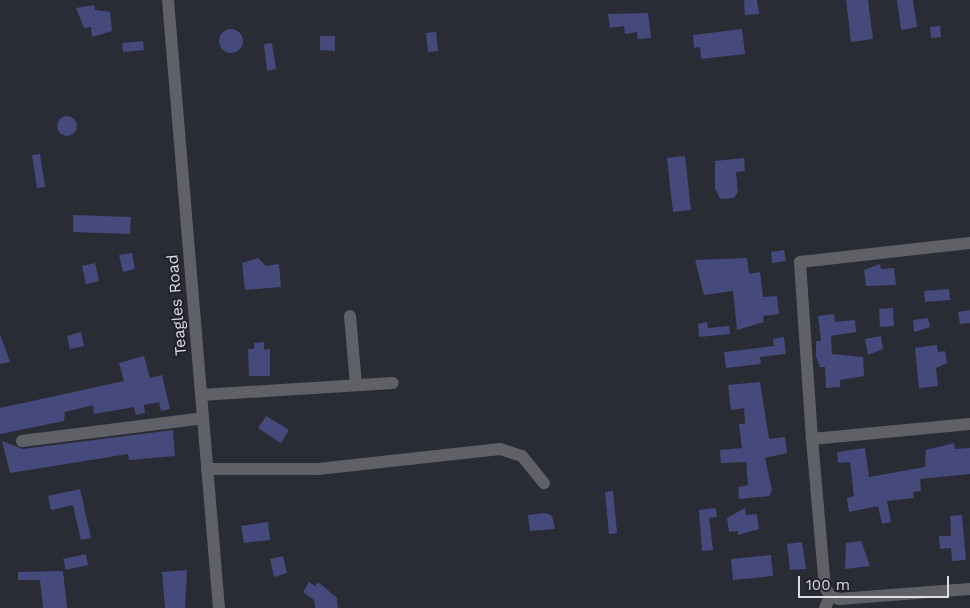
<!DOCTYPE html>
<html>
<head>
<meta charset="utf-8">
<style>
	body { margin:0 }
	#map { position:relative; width:970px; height:608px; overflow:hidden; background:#2a2c35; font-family:"Work Sans",sans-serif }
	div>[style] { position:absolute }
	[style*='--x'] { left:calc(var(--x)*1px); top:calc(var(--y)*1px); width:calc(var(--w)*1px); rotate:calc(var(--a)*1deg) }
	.building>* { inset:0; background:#45497c }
	.round { border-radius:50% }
	.street>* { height:12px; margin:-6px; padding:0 6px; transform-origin:6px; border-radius:6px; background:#606166 }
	span { translate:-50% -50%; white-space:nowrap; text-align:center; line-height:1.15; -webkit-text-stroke:4px #21222b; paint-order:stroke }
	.street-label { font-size:16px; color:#dddee4 }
	.scale { position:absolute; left:798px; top:576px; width:151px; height:22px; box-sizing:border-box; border:2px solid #dddee4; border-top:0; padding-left:6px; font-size:15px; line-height:18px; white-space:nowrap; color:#dddee4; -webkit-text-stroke:4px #21222b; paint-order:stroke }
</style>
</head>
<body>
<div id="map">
	<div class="building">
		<div style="clip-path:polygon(744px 0,757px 0,759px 14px,745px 15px)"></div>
		<div style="clip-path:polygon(846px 0,868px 0,873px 39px,851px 42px)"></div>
		<div style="clip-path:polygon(897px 0,913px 0,917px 27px,901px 30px)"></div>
		<div style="clip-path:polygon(94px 5px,95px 10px,110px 12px,112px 31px,92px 37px,91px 27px,84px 28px,76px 8px)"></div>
		<div style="clip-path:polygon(648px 13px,651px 38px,638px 39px,637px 32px,625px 34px,624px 26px,610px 28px,608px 14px)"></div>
		<div style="clip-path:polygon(940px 26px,941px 37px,931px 38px,930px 27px)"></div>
		<div style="clip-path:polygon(742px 29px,745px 54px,701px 59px,700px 47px,694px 48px,693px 35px)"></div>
		<div class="round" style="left:219px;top:29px;width:24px;height:24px"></div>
		<div style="clip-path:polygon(436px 32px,438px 51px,428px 52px,426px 33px)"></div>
		<div style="clip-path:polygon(320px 36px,335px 36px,335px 51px,320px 50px)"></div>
		<div style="clip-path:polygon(143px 41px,144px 50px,123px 52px,122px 43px)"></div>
		<div style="clip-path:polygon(272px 43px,276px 69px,267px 71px,264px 44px)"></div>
		<div class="round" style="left:57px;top:116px;width:20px;height:20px"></div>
		<div style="clip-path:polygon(40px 154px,45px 187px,37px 188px,32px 155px)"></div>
		<div style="clip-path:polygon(685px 156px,691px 210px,673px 212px,667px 158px)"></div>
		<div style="clip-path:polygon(744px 158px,745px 171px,736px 172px,738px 192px,734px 198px,720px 199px,715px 188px,715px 161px)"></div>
		<div style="clip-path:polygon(73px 215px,131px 217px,130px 234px,73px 232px)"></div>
		<div style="clip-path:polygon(784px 250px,786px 261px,772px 263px,771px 252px)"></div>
		<div style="clip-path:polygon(132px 253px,135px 269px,123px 272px,119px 255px)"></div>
		<div style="clip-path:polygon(258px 258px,266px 266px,279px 264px,281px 287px,245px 290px,242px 263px)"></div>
		<div style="clip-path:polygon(747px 258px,749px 274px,760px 272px,763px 297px,777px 296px,779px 314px,763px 316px,764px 322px,737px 330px,733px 291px,704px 295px,695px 260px)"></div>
		<div style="clip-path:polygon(95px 263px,99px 281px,86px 284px,82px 266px)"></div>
		<div style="clip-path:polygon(880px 264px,881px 269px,894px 268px,896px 285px,866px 286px,864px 270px)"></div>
		<div style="clip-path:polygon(949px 289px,950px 300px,925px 302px,924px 291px)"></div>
		<div style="clip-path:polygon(893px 308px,894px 326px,880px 327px,879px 309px)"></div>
		<div style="clip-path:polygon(970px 310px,970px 323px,960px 324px,958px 312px)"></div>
		<div style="clip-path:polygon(834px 314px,835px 322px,855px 320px,856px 332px,831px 336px,832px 354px,863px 357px,864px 376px,840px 380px,840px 387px,826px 388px,825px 367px,820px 367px,816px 356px,816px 341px,821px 341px,818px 316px)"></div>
		<div style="clip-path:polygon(928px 318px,930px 327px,914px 332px,913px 320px)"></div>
		<div style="clip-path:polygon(707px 322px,708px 328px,729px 326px,730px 334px,699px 337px,698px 324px)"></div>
		<div style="clip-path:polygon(81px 332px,84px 346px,70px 349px,67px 336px)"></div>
		<div style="clip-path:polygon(0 334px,10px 362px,0 364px)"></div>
		<div style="clip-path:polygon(881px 336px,883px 349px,868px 355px,865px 339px)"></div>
		<div style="clip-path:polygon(784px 337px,786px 354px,760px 357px,761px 364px,726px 368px,724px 352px,774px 346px,773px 339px)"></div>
		<div style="clip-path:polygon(264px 342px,264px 350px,270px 349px,270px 376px,249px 376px,248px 349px,254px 349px,254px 343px)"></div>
		<div style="clip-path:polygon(937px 345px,938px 352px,945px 351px,947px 363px,936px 368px,938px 386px,919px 388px,915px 348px)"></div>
		<div style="clip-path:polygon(144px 356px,150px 378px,162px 375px,170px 409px,161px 411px,159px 402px,144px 405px,145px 413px,136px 415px,134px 407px,94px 414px,93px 405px,65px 412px,64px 421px,0 434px,0 408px,124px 381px,119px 363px)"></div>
		<div style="clip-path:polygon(760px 382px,769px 439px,785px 437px,787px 453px,765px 458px,772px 490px,769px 496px,739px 499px,738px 487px,748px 485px,746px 462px,721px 463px,720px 450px,742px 448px,739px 424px,745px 424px,744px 408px,731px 410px,728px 385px)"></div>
		<div style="clip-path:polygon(266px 416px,289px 430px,281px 443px,258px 428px)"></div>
		<div style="clip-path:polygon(173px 430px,175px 456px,129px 460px,128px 454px,10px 473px,2px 441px,23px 449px)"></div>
		<div style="clip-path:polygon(954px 443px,955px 449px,970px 448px,970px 474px,920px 479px,921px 491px,913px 492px,914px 498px,887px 501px,891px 522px,882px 524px,878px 506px,849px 512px,847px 498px,854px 496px,850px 462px,838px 463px,837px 452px,865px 448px,869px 477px,925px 467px,926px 450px)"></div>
		<div style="clip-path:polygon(80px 489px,91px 538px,81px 540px,73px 505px,51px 510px,48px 496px)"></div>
		<div style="clip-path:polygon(613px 491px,617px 533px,609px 534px,605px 492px)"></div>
		<div style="clip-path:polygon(716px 508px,717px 517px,709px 518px,713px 550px,702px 551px,699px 510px)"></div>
		<div style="clip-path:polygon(745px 508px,746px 515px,757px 514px,759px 529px,738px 535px,738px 531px,729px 532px,727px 518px)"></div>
		<div style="clip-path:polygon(546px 513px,552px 516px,555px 529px,530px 531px,528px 515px)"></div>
		<div style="clip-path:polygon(962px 515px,966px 560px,952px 561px,951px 548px,940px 549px,939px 536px,951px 536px,950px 516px)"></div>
		<div style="clip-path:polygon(268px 522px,270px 540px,244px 543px,241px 526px)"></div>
		<div style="clip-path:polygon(861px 541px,870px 566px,845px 569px,846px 543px)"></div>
		<div style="clip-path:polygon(802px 542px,806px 569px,790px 570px,787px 544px)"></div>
		<div style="clip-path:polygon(86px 554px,88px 565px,66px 570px,63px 559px)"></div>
		<div style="clip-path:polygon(771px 555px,773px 576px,733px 580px,731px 559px)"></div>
		<div style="clip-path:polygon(283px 556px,287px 573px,274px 577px,270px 559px)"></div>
		<div style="clip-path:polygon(187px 570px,185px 608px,165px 608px,162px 572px)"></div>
		<div style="clip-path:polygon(63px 571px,67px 608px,43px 608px,40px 580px,18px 580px,18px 572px)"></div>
		<div style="clip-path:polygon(309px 582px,315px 586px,318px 582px,337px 598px,338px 608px,315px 608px,314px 600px,303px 592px)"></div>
	</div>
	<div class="street">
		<div style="--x:168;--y:0;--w:610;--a:85.21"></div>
		<div style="--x:350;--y:316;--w:69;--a:85"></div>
		<div style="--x:201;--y:395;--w:192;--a:-3.6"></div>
		<div style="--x:970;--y:424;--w:159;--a:174.6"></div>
		<div style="--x:812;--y:439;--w:149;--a:85"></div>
		<div style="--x:825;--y:587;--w:10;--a:61"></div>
		<div style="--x:830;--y:596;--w:9;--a:18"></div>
		<div style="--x:839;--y:599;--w:131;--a:-4.4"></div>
		<div style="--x:812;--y:439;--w:177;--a:-93.9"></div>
		<div style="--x:800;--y:262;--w:171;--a:-6.4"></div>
		<div style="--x:22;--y:441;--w:182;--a:-7.2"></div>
		<div style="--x:207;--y:469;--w:111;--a:0"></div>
		<div style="--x:318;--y:469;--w:183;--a:-6.3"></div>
		<div style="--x:500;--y:449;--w:23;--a:18"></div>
		<div style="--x:522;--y:456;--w:35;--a:51"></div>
		<div style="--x:825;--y:608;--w:13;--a:-67"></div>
	</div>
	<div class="street-label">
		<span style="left:177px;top:305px;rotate:-95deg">Teagles Road</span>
	</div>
	<div class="scale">100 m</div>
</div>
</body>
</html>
